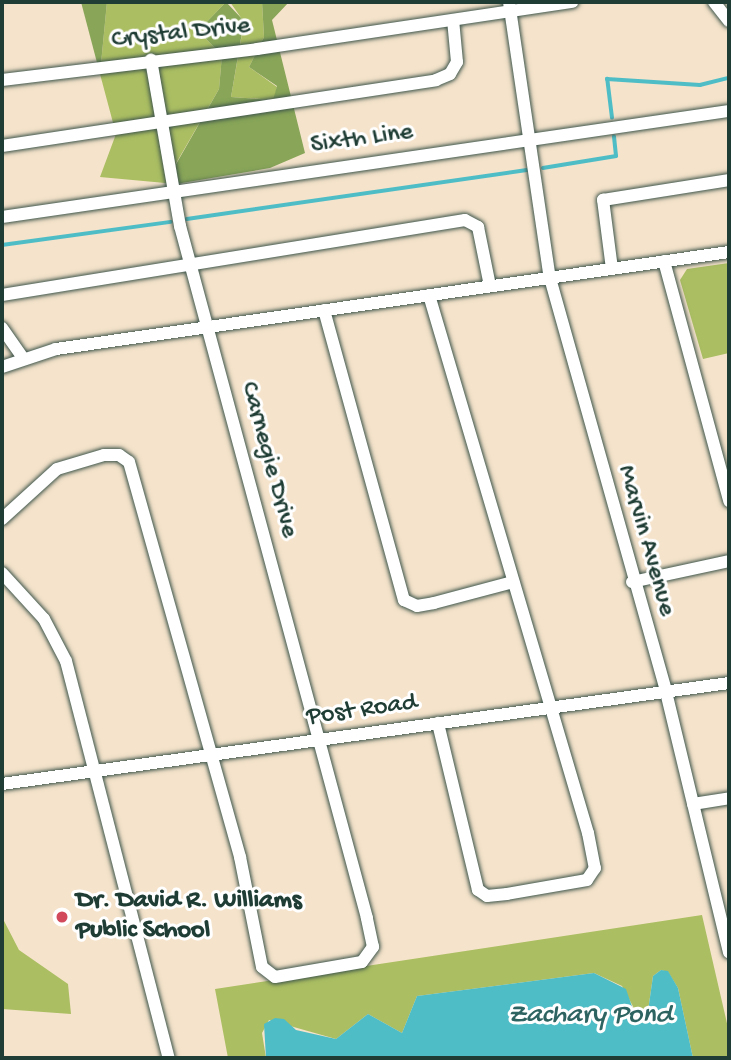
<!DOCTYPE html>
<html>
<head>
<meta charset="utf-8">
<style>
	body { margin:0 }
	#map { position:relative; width:731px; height:1060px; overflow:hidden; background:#f5e3cb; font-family:"Gochi Hand",sans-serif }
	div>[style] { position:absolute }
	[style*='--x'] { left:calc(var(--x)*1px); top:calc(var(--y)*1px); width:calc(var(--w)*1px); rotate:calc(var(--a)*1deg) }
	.green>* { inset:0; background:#abbe62 }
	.forest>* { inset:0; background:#88a558 }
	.water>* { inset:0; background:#4fbdc6 }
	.stream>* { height:3.5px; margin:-1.75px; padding:0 1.75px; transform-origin:1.75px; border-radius:1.75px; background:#4fbdc6 }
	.roads { filter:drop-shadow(0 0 2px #3f564b) drop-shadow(0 0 2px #3f564b) }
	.minor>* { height:12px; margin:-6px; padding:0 6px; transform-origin:6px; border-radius:6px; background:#fff }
	.dots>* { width:19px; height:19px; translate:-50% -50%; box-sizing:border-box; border:4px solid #fff; border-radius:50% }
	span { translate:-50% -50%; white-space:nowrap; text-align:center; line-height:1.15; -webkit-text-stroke:6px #fff; paint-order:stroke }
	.street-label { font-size:26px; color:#1f3d34 }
	.poi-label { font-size:26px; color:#1f3d34; font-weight:700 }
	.left { translate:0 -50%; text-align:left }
	.water-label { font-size:28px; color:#2d6360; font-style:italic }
	.frame { position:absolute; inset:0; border:4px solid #1f3d34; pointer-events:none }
</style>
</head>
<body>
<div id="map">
	<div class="green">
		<div style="clip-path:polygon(107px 2px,226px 2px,198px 31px,222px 55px,219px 89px,171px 172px,176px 184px,100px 177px,116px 134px,100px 74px)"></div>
		<div style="clip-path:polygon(230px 2px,262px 2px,264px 37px,249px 67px,277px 87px,274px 100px,231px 97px,244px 22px)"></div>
		<div style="clip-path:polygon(729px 263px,729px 353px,703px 359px,680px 280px,687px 269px)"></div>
		<div style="clip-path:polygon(702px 915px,729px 1032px,729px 1058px,693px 1058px,678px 988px,668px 972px,661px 970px,653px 976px,647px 1018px,642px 1023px,622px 986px,594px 973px,417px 996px,402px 1033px,368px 1014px,336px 1039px,269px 1020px,262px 1033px,266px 1058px,228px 1058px,215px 989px)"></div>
		<div style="clip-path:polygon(2px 917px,19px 950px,68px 984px,71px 1014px,2px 1009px)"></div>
	</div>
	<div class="forest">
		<div style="clip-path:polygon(81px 2px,107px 2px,100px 74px)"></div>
		<div style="clip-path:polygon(226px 2px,244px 21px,231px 97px,273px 100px,277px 86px,249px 67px,264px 37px,262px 2px,289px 2px,272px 20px,305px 153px,270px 168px,176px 184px,171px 173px,219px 89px,222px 55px,198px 31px)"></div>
	</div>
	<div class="water">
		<div style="clip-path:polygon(661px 970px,668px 971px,678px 988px,693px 1058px,266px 1058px,264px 1024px,275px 1018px,284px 1019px,296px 1030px,336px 1039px,368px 1014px,402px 1033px,417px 996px,594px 973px,626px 989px,637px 1021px,642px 1023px,647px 1018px,653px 976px)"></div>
	</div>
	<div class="stream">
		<div style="--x:612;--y:118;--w:39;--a:-97"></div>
		<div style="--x:607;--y:79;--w:93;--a:3.7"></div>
		<div style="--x:700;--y:85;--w:30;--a:-14"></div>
		<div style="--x:543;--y:168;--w:74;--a:-9.3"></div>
		<div style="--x:616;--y:156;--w:19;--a:-96"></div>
		<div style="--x:187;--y:219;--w:343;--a:-8.2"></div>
		<div style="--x:2;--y:245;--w:170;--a:-7.8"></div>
	</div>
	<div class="roads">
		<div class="minor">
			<div style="--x:509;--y:2;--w:279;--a:81.6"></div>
			<div style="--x:550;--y:278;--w:430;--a:74.3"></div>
			<div style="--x:666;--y:692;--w:268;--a:76.4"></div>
			<div style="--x:714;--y:2;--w:24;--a:52"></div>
			<div style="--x:2;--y:80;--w:257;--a:-6.9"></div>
			<div style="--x:257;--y:49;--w:319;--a:-8.5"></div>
			<div style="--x:2;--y:146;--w:439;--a:-8.6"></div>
			<div style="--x:436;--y:80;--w:15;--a:-23"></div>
			<div style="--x:450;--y:74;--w:14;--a:-60"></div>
			<div style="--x:457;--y:62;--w:42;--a:-95.4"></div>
			<div style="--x:2;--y:217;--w:735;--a:-8.3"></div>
			<div style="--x:664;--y:261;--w:249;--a:74.8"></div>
			<div style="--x:612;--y:269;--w:70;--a:-97.4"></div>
			<div style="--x:603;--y:200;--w:128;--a:-9"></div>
			<div style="--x:2;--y:295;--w:469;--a:-9.2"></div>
			<div style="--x:465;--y:220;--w:15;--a:28"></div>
			<div style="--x:478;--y:227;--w:60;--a:78.5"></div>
			<div style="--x:429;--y:295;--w:561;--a:73.54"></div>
			<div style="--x:588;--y:833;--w:36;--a:79"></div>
			<div style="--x:595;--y:868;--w:14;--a:124"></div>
			<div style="--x:587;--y:880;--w:81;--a:170.1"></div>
			<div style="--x:507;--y:894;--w:20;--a:174"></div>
			<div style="--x:487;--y:896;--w:11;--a:-146"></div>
			<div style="--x:478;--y:890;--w:172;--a:-103.5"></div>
			<div style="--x:324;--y:310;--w:301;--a:74.6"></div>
			<div style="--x:404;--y:600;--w:14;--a:25"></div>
			<div style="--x:417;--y:606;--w:17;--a:-10"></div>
			<div style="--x:434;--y:603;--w:82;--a:-14.9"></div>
			<div style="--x:2;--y:328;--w:35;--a:55"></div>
			<div style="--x:2;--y:367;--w:57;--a:-18.4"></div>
			<div style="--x:56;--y:349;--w:680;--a:-8.2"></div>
			<div style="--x:2;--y:519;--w:74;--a:-42.3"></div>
			<div style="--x:57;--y:469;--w:49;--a:-16.6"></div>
			<div style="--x:104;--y:455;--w:15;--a:0"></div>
			<div style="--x:119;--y:455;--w:12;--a:35"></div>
			<div style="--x:129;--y:462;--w:410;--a:74.3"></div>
			<div style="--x:240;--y:857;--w:112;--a:78.7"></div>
			<div style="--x:262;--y:967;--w:16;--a:38"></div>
			<div style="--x:275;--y:977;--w:88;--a:-9.8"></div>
			<div style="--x:362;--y:962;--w:19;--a:-54"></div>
			<div style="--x:373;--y:947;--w:30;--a:-102"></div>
			<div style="--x:367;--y:918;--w:717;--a:-105.12"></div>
			<div style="--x:180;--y:226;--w:169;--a:-99.9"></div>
			<div style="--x:2;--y:573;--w:62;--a:47.6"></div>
			<div style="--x:44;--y:619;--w:47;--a:62.4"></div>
			<div style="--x:66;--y:661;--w:410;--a:75.5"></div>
			<div style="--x:632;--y:582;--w:99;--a:-12.2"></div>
			<div style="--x:2;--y:784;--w:734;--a:-7.91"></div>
			<div style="--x:693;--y:804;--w:36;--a:-9"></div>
		</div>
	</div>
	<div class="dots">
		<div style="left:62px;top:917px;background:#d1495b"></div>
	</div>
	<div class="street-label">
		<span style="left:181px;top:34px;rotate:-6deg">Crystal Drive</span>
		<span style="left:362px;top:140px;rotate:-8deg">Sixth Line</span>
		<span style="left:268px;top:460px;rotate:75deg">Carnegie Drive</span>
		<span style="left:645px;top:541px;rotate:74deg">Marvin Avenue</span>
		<span style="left:362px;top:711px;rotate:-8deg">Post Road</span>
	</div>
	<div class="poi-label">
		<span class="left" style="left:76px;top:917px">Dr. David R. Williams<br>Public School</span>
	</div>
	<div class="water-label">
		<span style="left:590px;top:1016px">Zachary Pond</span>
	</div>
	<div class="frame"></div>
</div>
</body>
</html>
